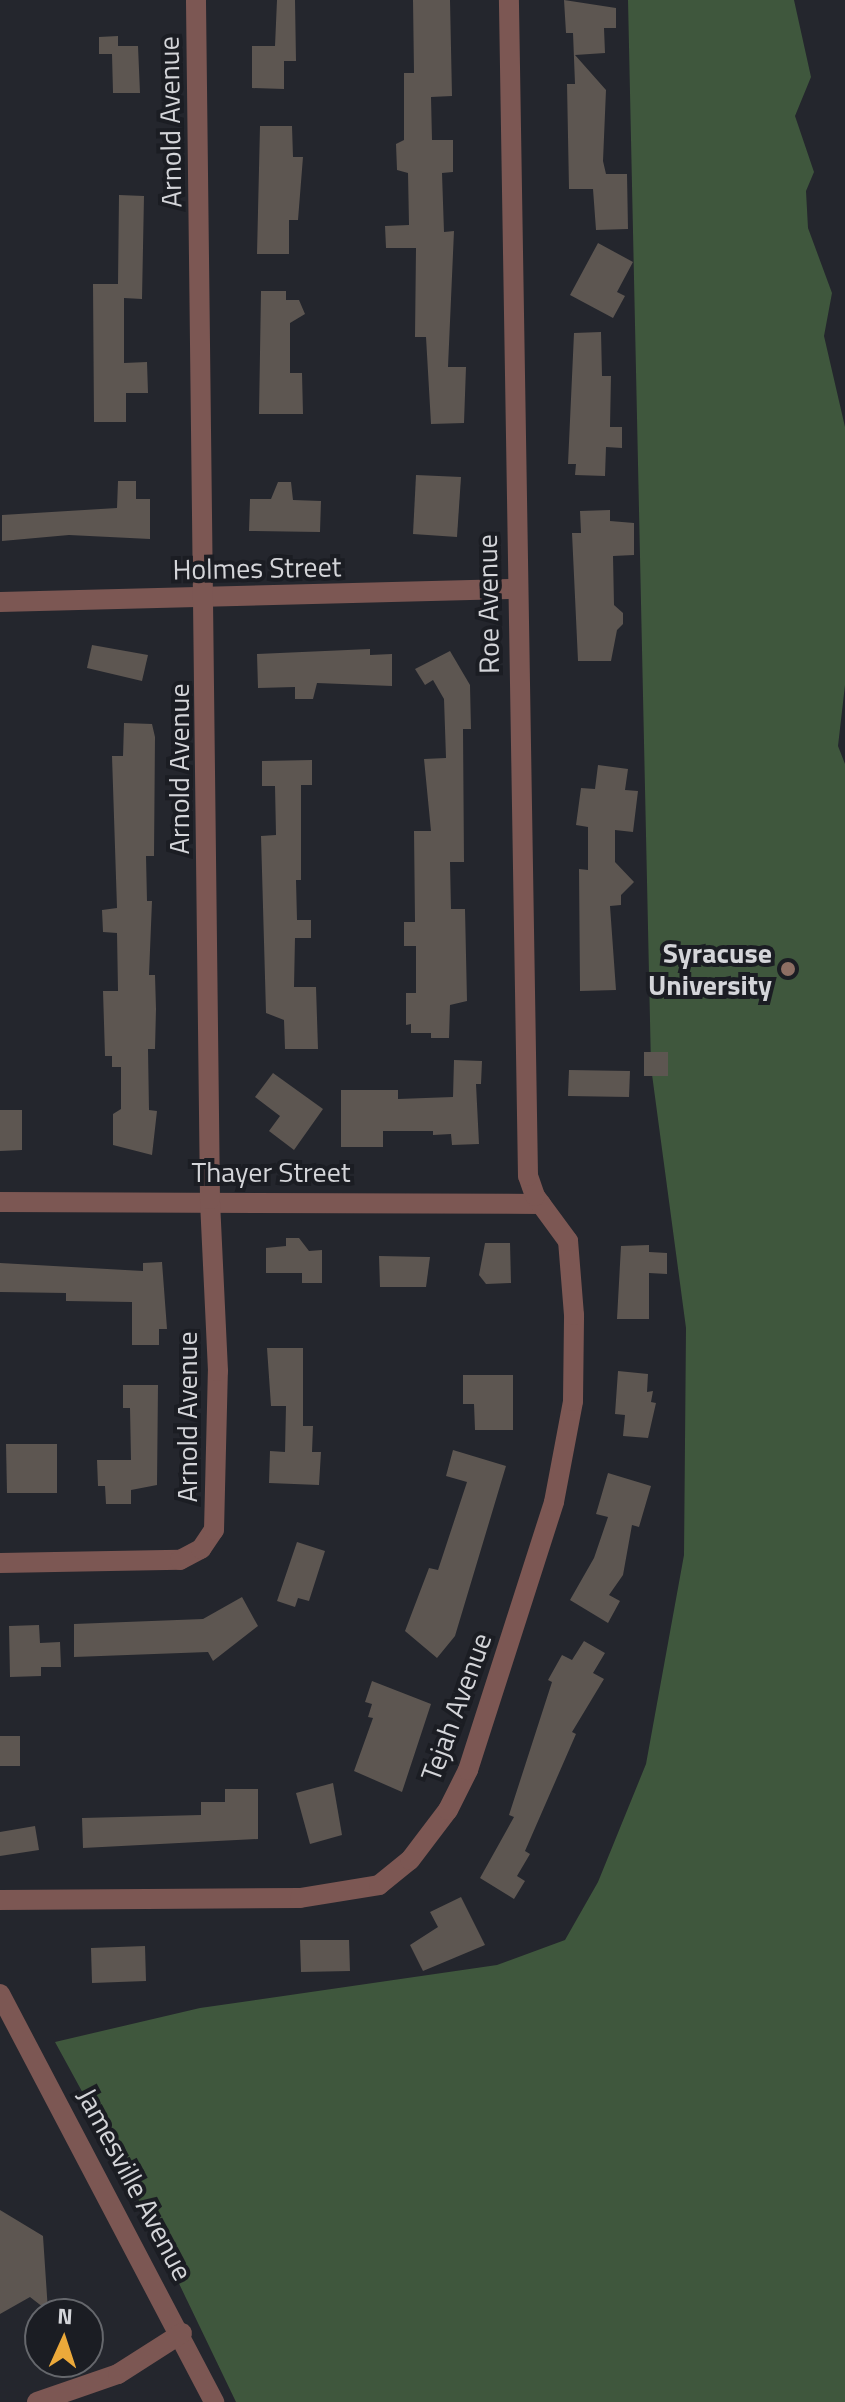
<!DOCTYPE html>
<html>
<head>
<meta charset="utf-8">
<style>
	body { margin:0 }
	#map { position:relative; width:845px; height:2402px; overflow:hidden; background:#24262d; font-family:"Titillium Web",sans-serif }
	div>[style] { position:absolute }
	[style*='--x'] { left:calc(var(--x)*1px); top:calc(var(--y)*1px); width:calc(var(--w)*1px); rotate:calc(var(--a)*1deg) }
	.forest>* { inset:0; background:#3f573d }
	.building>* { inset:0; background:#5d5651 }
	.minor>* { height:20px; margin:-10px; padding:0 10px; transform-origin:10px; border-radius:10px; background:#7c5753 }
	.dots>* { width:22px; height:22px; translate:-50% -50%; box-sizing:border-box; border:4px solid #1b1d23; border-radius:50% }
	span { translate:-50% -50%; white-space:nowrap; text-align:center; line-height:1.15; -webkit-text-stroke:8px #1b1d23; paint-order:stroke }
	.street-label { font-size:28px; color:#d4d5d9 }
	.poi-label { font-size:28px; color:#d4d5d9; font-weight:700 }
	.right { translate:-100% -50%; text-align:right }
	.north { position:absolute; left:24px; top:2298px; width:80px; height:80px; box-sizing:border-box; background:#1b1d23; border:2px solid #65676c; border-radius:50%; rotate:3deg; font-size:22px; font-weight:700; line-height:32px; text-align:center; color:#d4d5d9 }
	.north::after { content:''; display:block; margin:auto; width:28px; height:36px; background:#eca93a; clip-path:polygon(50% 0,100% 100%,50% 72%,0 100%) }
</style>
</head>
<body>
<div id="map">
	<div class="forest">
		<div style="clip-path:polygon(628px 0,794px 0,811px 77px,795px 116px,814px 172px,806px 191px,808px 228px,832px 293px,824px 336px,845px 427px,845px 685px,838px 746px,845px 764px,845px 2402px,236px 2402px,120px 2161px,55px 2042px,200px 2008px,497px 1965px,565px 1940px,598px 1882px,646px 1764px,684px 1555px,686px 1328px,651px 1067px)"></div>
	</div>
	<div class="building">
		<div style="clip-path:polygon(277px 0,295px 0,296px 61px,284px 61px,284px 89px,252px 88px,252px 46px,275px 46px)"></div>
		<div style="clip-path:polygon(413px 0,450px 0,452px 96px,431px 97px,432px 140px,453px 140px,453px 172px,442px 173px,444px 232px,454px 231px,448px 367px,466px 367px,464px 423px,431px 424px,426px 337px,415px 337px,416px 248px,386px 248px,385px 226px,409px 225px,408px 173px,397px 170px,396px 144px,404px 140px,404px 73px,414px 73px)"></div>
		<div style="clip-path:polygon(564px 0,616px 8px,616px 28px,604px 28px,605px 53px,575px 55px,606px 90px,603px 161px,606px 174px,627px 174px,628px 229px,596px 230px,593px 189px,569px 189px,567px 84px,575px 84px,573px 33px,566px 33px)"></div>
		<div style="clip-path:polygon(118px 36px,118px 46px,138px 46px,140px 93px,113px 93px,112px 54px,99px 54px,99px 37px)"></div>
		<div style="clip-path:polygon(260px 126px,292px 126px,293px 157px,303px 157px,298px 220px,289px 220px,289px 254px,257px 254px)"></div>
		<div style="clip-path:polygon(119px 195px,144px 196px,142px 299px,124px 298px,124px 363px,147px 362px,148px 393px,126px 393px,126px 422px,94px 422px,93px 284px,118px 284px)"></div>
		<div style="clip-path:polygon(598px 243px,633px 262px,617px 292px,625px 296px,613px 318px,570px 295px)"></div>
		<div style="clip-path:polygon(261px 291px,286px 291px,286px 300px,299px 300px,305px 314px,290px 323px,290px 373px,302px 373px,303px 414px,259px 414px)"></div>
		<div style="clip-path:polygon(601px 332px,602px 376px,611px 376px,610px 427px,622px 427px,622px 448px,606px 447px,605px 476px,575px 475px,576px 464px,568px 464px,574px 333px)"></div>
		<div style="clip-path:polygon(416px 475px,461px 477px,457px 537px,413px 534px)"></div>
		<div style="clip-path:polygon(118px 481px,136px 481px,136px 499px,150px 499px,150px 539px,69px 535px,2px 541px,2px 515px,117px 508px)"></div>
		<div style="clip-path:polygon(278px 482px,291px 482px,293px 500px,321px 501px,320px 532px,249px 531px,250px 499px,271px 499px)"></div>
		<div style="clip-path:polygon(610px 510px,610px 521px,634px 523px,634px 555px,613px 556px,614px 605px,623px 613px,623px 624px,617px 630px,611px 661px,578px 661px,572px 533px,581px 533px,580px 511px)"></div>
		<div style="clip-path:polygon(92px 645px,148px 655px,142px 681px,87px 668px)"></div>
		<div style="clip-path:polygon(370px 649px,370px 655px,392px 654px,392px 686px,317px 683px,313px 699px,295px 699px,295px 687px,258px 688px,257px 654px)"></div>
		<div style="clip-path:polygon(450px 651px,470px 685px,471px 729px,463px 729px,464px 862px,450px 862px,451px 909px,465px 909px,467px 1001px,450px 1005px,449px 1038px,431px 1038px,431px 1033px,411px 1033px,411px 1024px,406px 1025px,406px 993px,416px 993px,416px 946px,404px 946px,404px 922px,415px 922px,414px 831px,431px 831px,424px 759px,446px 758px,444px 699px,433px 680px,425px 685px,415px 669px)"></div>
		<div style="clip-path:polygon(124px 723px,152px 724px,155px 737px,154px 856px,146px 856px,147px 901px,152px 901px,149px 975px,155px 975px,156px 1009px,155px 1049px,148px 1049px,149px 1110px,157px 1111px,152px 1155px,113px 1145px,113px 1114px,121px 1109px,121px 1067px,112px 1067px,112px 1056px,105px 1056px,103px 991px,118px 991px,117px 933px,103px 932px,102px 910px,117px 908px,112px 756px,123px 756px)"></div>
		<div style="clip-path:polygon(312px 760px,312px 785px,301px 785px,301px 880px,296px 880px,297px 920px,311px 920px,311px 938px,295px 938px,294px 987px,316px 987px,318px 1049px,285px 1049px,284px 1020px,266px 1013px,261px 836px,276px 835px,275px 786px,262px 786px,262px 761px)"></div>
		<div style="clip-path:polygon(598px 765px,628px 769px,625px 790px,638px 791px,633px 832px,615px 830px,615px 862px,634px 882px,621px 895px,621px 905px,610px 906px,616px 990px,580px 991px,579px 869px,588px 870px,588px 827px,576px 825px,581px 788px,595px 789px)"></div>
		<div style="clip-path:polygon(644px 1052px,668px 1052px,668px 1076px,644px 1076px)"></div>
		<div style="clip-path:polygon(454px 1060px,482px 1061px,481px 1084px,476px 1084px,479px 1144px,452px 1145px,451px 1134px,433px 1135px,433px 1131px,383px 1131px,383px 1147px,341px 1147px,341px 1090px,398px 1090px,398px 1099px,453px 1097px)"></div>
		<div style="clip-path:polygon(569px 1070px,630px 1071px,629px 1097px,568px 1096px)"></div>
		<div style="clip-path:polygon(273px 1073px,323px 1109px,294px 1150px,269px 1131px,280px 1116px,255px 1097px)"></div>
		<div style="clip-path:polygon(0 1110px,22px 1110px,22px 1150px,0 1151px)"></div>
		<div style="clip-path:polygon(286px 1238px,299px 1238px,309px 1251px,322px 1250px,322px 1283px,302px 1283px,302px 1273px,266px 1273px,266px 1248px,286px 1246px)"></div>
		<div style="clip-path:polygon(485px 1243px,510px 1243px,511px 1283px,486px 1284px,479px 1275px)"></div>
		<div style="clip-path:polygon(649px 1245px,649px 1252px,667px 1253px,667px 1274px,649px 1273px,649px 1319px,617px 1319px,621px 1246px)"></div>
		<div style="clip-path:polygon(379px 1256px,430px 1257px,426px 1287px,380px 1287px)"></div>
		<div style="clip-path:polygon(162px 1262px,167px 1329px,159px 1329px,159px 1345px,132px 1345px,132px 1302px,66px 1301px,66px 1293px,0 1292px,0 1263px,143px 1271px,143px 1263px)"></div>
		<div style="clip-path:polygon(267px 1348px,303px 1348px,303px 1426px,313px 1426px,312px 1452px,321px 1452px,319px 1485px,269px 1483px,270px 1451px,285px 1452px,286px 1406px,271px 1406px)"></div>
		<div style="clip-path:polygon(618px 1371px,648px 1374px,647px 1392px,653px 1391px,651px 1402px,656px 1403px,648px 1438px,623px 1436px,625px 1415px,615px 1414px)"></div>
		<div style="clip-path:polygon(463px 1375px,513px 1375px,513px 1430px,475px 1430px,474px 1404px,463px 1404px)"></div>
		<div style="clip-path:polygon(123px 1385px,158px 1385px,157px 1485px,131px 1490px,131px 1504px,106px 1504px,105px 1486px,98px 1486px,97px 1460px,131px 1460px,130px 1408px,123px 1408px)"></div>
		<div style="clip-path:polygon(6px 1444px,57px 1444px,57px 1493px,7px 1493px)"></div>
		<div style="clip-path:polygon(453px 1450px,506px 1466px,455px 1636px,437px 1658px,405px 1631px,429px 1568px,438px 1570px,467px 1482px,446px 1476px)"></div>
		<div style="clip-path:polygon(608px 1473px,651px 1486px,639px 1527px,632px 1525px,623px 1575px,609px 1595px,620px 1601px,608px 1623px,570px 1600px,594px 1558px,608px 1517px,596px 1514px)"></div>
		<div style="clip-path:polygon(297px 1542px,325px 1551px,309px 1601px,298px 1598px,295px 1607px,277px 1601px)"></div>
		<div style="clip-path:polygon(242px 1597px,258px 1626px,213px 1661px,208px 1652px,74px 1657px,74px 1624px,203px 1619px)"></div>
		<div style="clip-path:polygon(39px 1625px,40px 1643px,60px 1642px,61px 1667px,41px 1667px,41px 1676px,10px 1677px,9px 1626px)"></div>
		<div style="clip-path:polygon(584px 1641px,605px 1653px,593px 1673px,604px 1679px,572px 1732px,576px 1734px,525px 1851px,530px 1854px,517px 1876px,525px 1881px,514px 1899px,480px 1878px,514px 1817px,509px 1815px,552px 1682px,548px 1680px,562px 1655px,572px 1660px)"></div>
		<div style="clip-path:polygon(372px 1681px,431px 1704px,402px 1792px,354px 1771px,373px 1718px,368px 1717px,372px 1704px,365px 1702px)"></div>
		<div style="clip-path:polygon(0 1736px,20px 1736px,20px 1766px,0 1766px)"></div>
		<div style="clip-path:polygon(333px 1783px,342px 1835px,310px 1844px,296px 1793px)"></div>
		<div style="clip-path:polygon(225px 1789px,258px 1789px,258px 1839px,83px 1848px,82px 1818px,201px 1815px,201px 1802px,225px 1802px)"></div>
		<div style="clip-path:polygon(35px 1826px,39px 1850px,0 1856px,0 1832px)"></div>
		<div style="clip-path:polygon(461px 1897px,485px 1945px,423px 1971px,410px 1945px,438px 1927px,430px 1912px)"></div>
		<div style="clip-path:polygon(300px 1940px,349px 1940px,350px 1971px,301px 1972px)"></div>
		<div style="clip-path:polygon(145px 1946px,146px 1981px,92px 1983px,91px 1948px)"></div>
		<div style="clip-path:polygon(0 2210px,43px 2236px,48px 2311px,30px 2297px,0 2314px)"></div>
	</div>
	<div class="minor">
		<div style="--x:0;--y:602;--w:515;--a:-1.45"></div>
		<div style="--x:0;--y:1202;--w:541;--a:0.21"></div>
		<div style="--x:0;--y:1563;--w:180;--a:-1"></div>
		<div style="--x:180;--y:1560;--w:24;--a:-28"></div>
		<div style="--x:201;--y:1549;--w:23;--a:-56"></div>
		<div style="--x:214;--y:1530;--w:159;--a:-88.6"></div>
		<div style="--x:218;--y:1371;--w:172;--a:-92.7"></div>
		<div style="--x:210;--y:1199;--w:1199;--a:-90.67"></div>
		<div style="--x:0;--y:1900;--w:300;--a:-0.4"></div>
		<div style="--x:300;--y:1898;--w:80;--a:-9.3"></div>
		<div style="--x:379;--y:1885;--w:40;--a:-39"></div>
		<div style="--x:410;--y:1860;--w:63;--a:-52.8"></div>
		<div style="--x:448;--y:1810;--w:45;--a:-63.4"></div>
		<div style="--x:468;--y:1770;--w:281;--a:-72.2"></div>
		<div style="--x:554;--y:1502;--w:103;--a:-79.3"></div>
		<div style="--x:573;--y:1401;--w:86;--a:-89.3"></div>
		<div style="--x:574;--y:1315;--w:74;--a:-94.6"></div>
		<div style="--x:568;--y:1241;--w:56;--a:-126.3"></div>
		<div style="--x:535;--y:1196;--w:21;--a:-109"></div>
		<div style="--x:528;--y:1176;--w:1176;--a:-90.93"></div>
		<div style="--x:0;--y:1994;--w:461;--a:62.3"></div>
		<div style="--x:37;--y:2402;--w:86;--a:-19.1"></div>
		<div style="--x:118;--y:2374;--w:76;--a:-32.6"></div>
	</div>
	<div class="dots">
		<div style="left:788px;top:969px;background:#8d6e63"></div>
	</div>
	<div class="street-label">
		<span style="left:170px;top:122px;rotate:-91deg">Arnold Avenue</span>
		<span style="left:257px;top:568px;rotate:-1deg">Holmes Street</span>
		<span style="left:488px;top:604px;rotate:-91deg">Roe Avenue</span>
		<span style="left:179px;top:769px;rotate:-90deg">Arnold Avenue</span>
		<span style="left:271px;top:1172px">Thayer Street</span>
		<span style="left:187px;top:1417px;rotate:-90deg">Arnold Avenue</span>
		<span style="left:456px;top:1707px;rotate:-70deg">Tejah Avenue</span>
		<span style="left:135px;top:2184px;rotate:62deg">Jamesville Avenue</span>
	</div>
	<div class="poi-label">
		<span class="right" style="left:772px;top:969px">Syracuse<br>University</span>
	</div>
	<div class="north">N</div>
</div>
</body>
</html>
